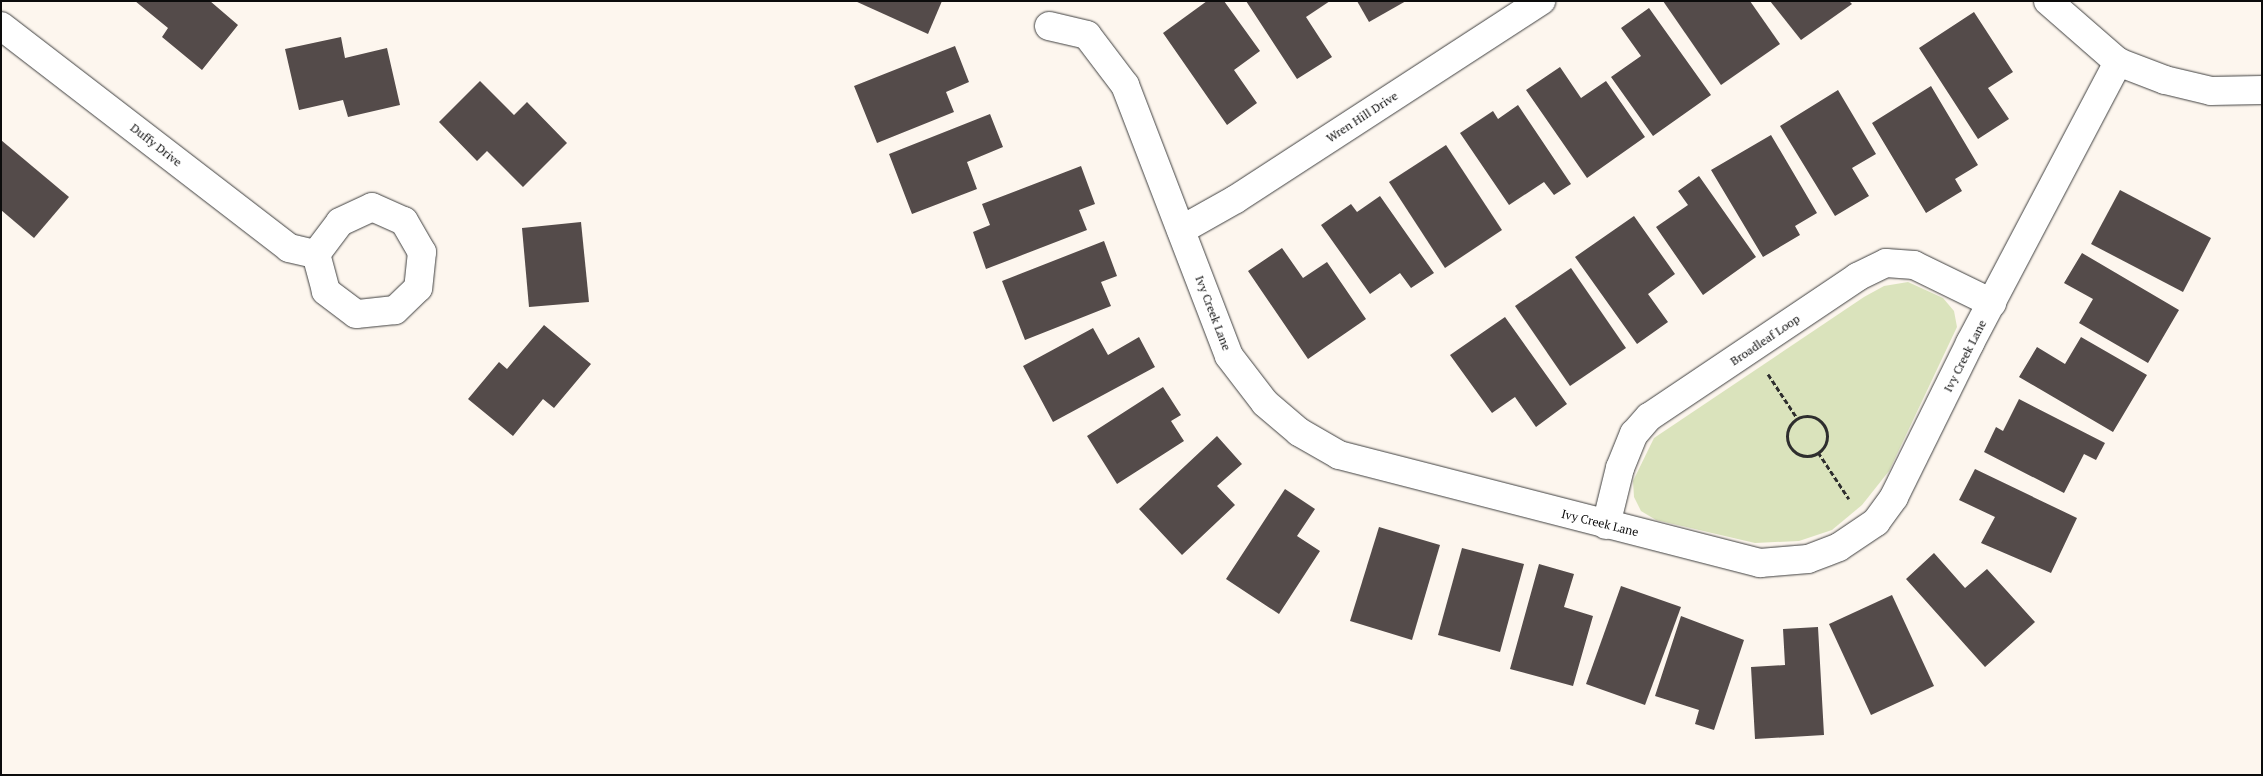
<!DOCTYPE html>
<html>
<head>
<meta charset="utf-8">
<style>
	body { margin:0 }
	#map { position:relative; width:2263px; height:776px; overflow:hidden; background:#fdf6ee; font-family:"PT Serif",serif }
	div>[style] { position:absolute }
	[style*='--x'] { left:calc(var(--x)*1px); top:calc(var(--y)*1px); width:calc(var(--w)*1px); rotate:calc(var(--a)*1deg) }
	.green>* { inset:0; background:#dae3bc }
	.building>* { inset:0; background:#544b4a }
	.path>* { height:3px; margin-top:-1.5px; transform-origin:0; background:repeating-linear-gradient(90deg,#2e2e2e 0 5px,transparent 0 7.5px) }
	.path>.ring { margin:-1.5px; padding:0; box-sizing:content-box; background:none; border:3px solid #2e2e2e; border-radius:50% }
	.roads { filter:drop-shadow(0 0 1px #3f3f3f) drop-shadow(0 0 1px #3f3f3f) }
	.street>* { height:28px; margin:-14px; padding:0 14px; transform-origin:14px; border-radius:14px; background:#fff }
	span { translate:-50% -50%; white-space:nowrap; text-align:center; line-height:1.15; -webkit-text-stroke:5px #fff; paint-order:stroke }
	.street-label { font-size:12px; color:#0c0c0c }
	.frame { position:absolute; inset:0; border:2px solid #0c0c0c; pointer-events:none }
</style>
</head>
<body>
<div id="map">
	<div class="green">
		<div style="clip-path:polygon(1908px 282px,1943px 298px,1954px 311px,1957px 327px,1889px 471px,1862px 505px,1832px 530px,1799px 541px,1755px 543px,1656px 520px,1641px 511px,1634px 497px,1633px 481px,1654px 438px,1864px 297px,1884px 286px)"></div>
	</div>
	<div class="building">
		<div style="clip-path:polygon(135px 1px,210px 1px,238px 25px,202px 70px,162px 37px,168px 28px)"></div>
		<div style="clip-path:polygon(855px 1px,942px 1px,928px 34px)"></div>
		<div style="clip-path:polygon(1207px 1px,1224px 1px,1260px 51px,1234px 70px,1257px 103px,1227px 125px,1163px 33px)"></div>
		<div style="clip-path:polygon(1246px 1px,1330px 1px,1306px 17px,1332px 57px,1297px 79px)"></div>
		<div style="clip-path:polygon(1357px 1px,1406px 1px,1369px 22px)"></div>
		<div style="clip-path:polygon(1663px 1px,1750px 1px,1780px 44px,1721px 85px)"></div>
		<div style="clip-path:polygon(1770px 1px,1849px 1px,1852px 4px,1801px 40px)"></div>
		<div style="clip-path:polygon(1649px 8px,1711px 95px,1653px 136px,1611px 77px,1641px 56px,1621px 28px)"></div>
		<div style="clip-path:polygon(1974px 12px,2013px 72px,1988px 88px,2009px 119px,1978px 139px,1919px 48px)"></div>
		<div style="clip-path:polygon(341px 37px,345px 58px,387px 48px,400px 105px,348px 117px,343px 100px,299px 110px,285px 49px)"></div>
		<div style="clip-path:polygon(955px 46px,969px 82px,946px 92px,954px 112px,877px 143px,854px 86px)"></div>
		<div style="clip-path:polygon(1560px 67px,1581px 98px,1606px 81px,1645px 137px,1587px 178px,1526px 90px)"></div>
		<div style="clip-path:polygon(480px 81px,514px 115px,527px 102px,567px 143px,523px 187px,487px 151px,477px 161px,439px 122px)"></div>
		<div style="clip-path:polygon(1931px 86px,1978px 165px,1955px 179px,1962px 191px,1926px 213px,1872px 123px)"></div>
		<div style="clip-path:polygon(1838px 90px,1876px 154px,1852px 168px,1869px 196px,1835px 216px,1780px 126px)"></div>
		<div style="clip-path:polygon(1518px 105px,1571px 184px,1554px 195px,1544px 182px,1509px 205px,1460px 133px,1493px 111px,1498px 119px)"></div>
		<div style="clip-path:polygon(990px 114px,1003px 147px,967px 162px,977px 189px,912px 214px,889px 154px)"></div>
		<div style="clip-path:polygon(1771px 135px,1817px 213px,1795px 226px,1800px 235px,1763px 257px,1711px 170px)"></div>
		<div style="clip-path:polygon(1px 140px,69px 197px,34px 238px,1px 210px)"></div>
		<div style="clip-path:polygon(1446px 145px,1502px 230px,1445px 268px,1389px 182px)"></div>
		<div style="clip-path:polygon(1081px 166px,1095px 204px,1079px 210px,1087px 230px,986px 269px,973px 232px,990px 225px,982px 204px)"></div>
		<div style="clip-path:polygon(1699px 176px,1756px 257px,1703px 295px,1656px 227px,1688px 205px,1678px 191px)"></div>
		<div style="clip-path:polygon(2120px 190px,2211px 238px,2183px 292px,2091px 244px)"></div>
		<div style="clip-path:polygon(1380px 196px,1434px 273px,1411px 288px,1400px 273px,1370px 294px,1321px 225px,1351px 204px,1357px 212px)"></div>
		<div style="clip-path:polygon(1634px 216px,1675px 274px,1648px 294px,1668px 322px,1637px 344px,1575px 257px)"></div>
		<div style="clip-path:polygon(581px 222px,589px 302px,529px 307px,522px 228px)"></div>
		<div style="clip-path:polygon(1104px 241px,1117px 276px,1101px 282px,1111px 306px,1025px 340px,1002px 281px)"></div>
		<div style="clip-path:polygon(1282px 248px,1303px 278px,1327px 262px,1366px 319px,1308px 359px,1248px 271px)"></div>
		<div style="clip-path:polygon(2082px 253px,2179px 310px,2148px 363px,2079px 323px,2093px 299px,2064px 283px)"></div>
		<div style="clip-path:polygon(1571px 268px,1626px 348px,1570px 386px,1515px 306px)"></div>
		<div style="clip-path:polygon(1505px 317px,1567px 404px,1536px 427px,1515px 397px,1492px 413px,1450px 355px)"></div>
		<div style="clip-path:polygon(544px 325px,591px 364px,554px 408px,543px 399px,513px 436px,468px 399px,499px 362px,507px 369px)"></div>
		<div style="clip-path:polygon(1093px 328px,1108px 355px,1139px 337px,1155px 367px,1053px 422px,1023px 366px)"></div>
		<div style="clip-path:polygon(2081px 337px,2147px 375px,2113px 432px,2019px 377px,2037px 347px,2065px 364px)"></div>
		<div style="clip-path:polygon(1163px 387px,1181px 415px,1171px 421px,1184px 441px,1117px 484px,1087px 436px)"></div>
		<div style="clip-path:polygon(2019px 399px,2105px 443px,2096px 460px,2084px 454px,2064px 493px,1984px 452px,1996px 427px,2003px 431px)"></div>
		<div style="clip-path:polygon(1217px 436px,1242px 464px,1217px 486px,1235px 505px,1182px 555px,1139px 509px)"></div>
		<div style="clip-path:polygon(1975px 469px,2077px 518px,2051px 573px,1981px 543px,1995px 517px,1959px 500px)"></div>
		<div style="clip-path:polygon(1285px 489px,1315px 509px,1297px 536px,1320px 551px,1279px 614px,1226px 579px)"></div>
		<div style="clip-path:polygon(1379px 527px,1440px 545px,1412px 640px,1350px 621px)"></div>
		<div style="clip-path:polygon(1462px 548px,1524px 564px,1500px 652px,1438px 635px)"></div>
		<div style="clip-path:polygon(1934px 553px,1965px 588px,1987px 569px,2035px 622px,1985px 667px,1906px 579px)"></div>
		<div style="clip-path:polygon(1539px 564px,1574px 574px,1564px 607px,1593px 616px,1573px 686px,1510px 669px)"></div>
		<div style="clip-path:polygon(1621px 586px,1681px 607px,1645px 705px,1586px 684px)"></div>
		<div style="clip-path:polygon(1892px 595px,1934px 686px,1871px 715px,1829px 624px)"></div>
		<div style="clip-path:polygon(1681px 616px,1744px 640px,1714px 730px,1695px 724px,1699px 710px,1655px 696px)"></div>
		<div style="clip-path:polygon(1818px 627px,1824px 735px,1755px 739px,1751px 667px,1785px 665px,1783px 629px)"></div>
	</div>
	<div class="path">
		<div style="--x:1768;--y:374;--w:53;--a:56.6"></div>
		<div class="ring" style="left:1787px;top:416px;width:37px;height:37px"></div>
		<div style="--x:1818;--y:452;--w:56;--a:56.6"></div>
	</div>
	<div class="roads">
		<div class="street">
			<div style="--x:2048;--y:1;--w:93;--a:41.1"></div>
			<div style="--x:2118;--y:62;--w:50;--a:21"></div>
			<div style="--x:2165;--y:80;--w:47;--a:13.4"></div>
			<div style="--x:2211;--y:91;--w:51;--a:-1.1"></div>
			<div style="--x:1;--y:26;--w:364;--a:37.6"></div>
			<div style="--x:289;--y:248;--w:28;--a:13"></div>
			<div style="--x:1049;--y:26;--w:39;--a:13"></div>
			<div style="--x:1087;--y:35;--w:63;--a:52.8"></div>
			<div style="--x:1125;--y:85;--w:290;--a:69"></div>
			<div style="--x:1229;--y:356;--w:59;--a:52.5"></div>
			<div style="--x:1265;--y:403;--w:45;--a:40.5"></div>
			<div style="--x:1299;--y:432;--w:46;--a:29.9"></div>
			<div style="--x:1339;--y:455;--w:435;--a:14.4"></div>
			<div style="--x:1760;--y:563;--w:48;--a:-4.8"></div>
			<div style="--x:1808;--y:559;--w:33;--a:-21"></div>
			<div style="--x:1839;--y:547;--w:45;--a:-34"></div>
			<div style="--x:1876;--y:522;--w:31;--a:-54"></div>
			<div style="--x:1894;--y:497;--w:172;--a:-63.7"></div>
			<div style="--x:1970;--y:343;--w:318;--a:-62.2"></div>
			<div style="--x:372;--y:207;--w:35;--a:24"></div>
			<div style="--x:404;--y:221;--w:36;--a:60"></div>
			<div style="--x:422;--y:252;--w:36;--a:96"></div>
			<div style="--x:418;--y:288;--w:32;--a:136"></div>
			<div style="--x:395;--y:310;--w:39;--a:174"></div>
			<div style="--x:356;--y:314;--w:38;--a:-143"></div>
			<div style="--x:326;--y:291;--w:38;--a:-105"></div>
			<div style="--x:316;--y:254;--w:40;--a:-53"></div>
			<div style="--x:340;--y:222;--w:35;--a:-25"></div>
			<div style="--x:1181;--y:230;--w:63;--a:-29.4"></div>
			<div style="--x:1236;--y:199;--w:364;--a:-33"></div>
			<div style="--x:1606;--y:525;--w:59;--a:-76.2"></div>
			<div style="--x:1620;--y:468;--w:37;--a:-68"></div>
			<div style="--x:1634;--y:434;--w:23;--a:-49"></div>
			<div style="--x:1649;--y:417;--w:251;--a:-33.9"></div>
			<div style="--x:1857;--y:277;--w:32;--a:-26"></div>
			<div style="--x:1886;--y:263;--w:28;--a:4"></div>
			<div style="--x:1914;--y:265;--w:87;--a:26"></div>
		</div>
	</div>
	<div class="street-label">
		<span style="left:1362px;top:117px;rotate:-33deg">Wren Hill Drive</span>
		<span style="left:156px;top:145px;rotate:38deg">Duffy Drive</span>
		<span style="left:1213px;top:313px;rotate:69deg">Ivy Creek Lane</span>
		<span style="left:1765px;top:340px;rotate:-34deg">Broadleaf Loop</span>
		<span style="left:1965px;top:356px;rotate:-63deg">Ivy Creek Lane</span>
		<span style="left:1600px;top:523px;rotate:14deg">Ivy Creek Lane</span>
	</div>
	<div class="frame"></div>
</div>
</body>
</html>
